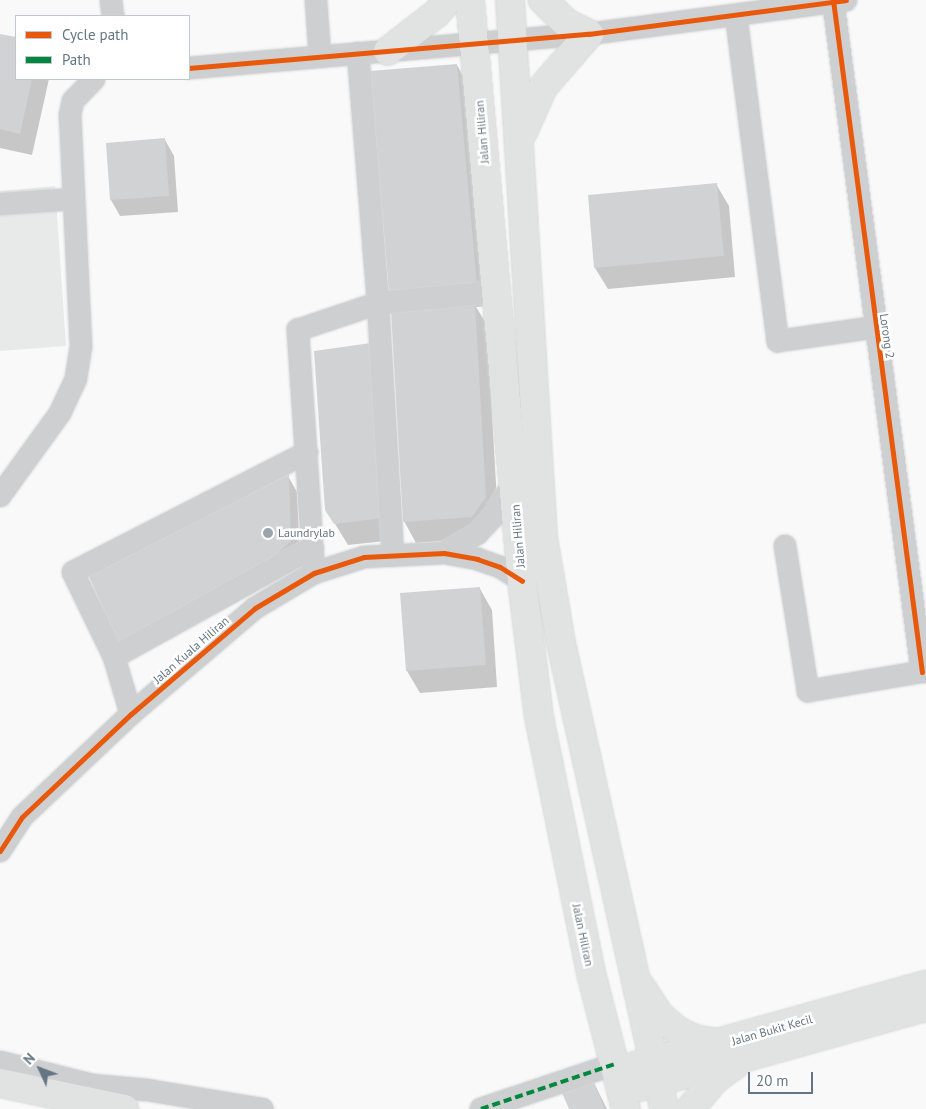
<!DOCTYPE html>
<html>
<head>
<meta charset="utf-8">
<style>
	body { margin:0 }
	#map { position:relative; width:926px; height:1109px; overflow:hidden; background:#f9f9f9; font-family:"PT Sans",sans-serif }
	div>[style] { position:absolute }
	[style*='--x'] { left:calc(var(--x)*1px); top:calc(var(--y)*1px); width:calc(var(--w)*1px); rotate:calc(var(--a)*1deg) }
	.built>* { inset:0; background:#e8e9e9 }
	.shadow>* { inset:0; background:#0003 }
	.building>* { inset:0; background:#d0d2d3 }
	.roads { filter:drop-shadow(0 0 1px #d5d6d7) drop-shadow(0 0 1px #d5d6d7) }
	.minor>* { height:22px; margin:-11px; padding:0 11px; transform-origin:11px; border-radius:11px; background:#cecfd0 }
	.major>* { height:28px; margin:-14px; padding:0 14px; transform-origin:14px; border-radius:14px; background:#e1e2e2 }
	.highway>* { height:28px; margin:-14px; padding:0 14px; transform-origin:14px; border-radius:14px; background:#e1e2e2 }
	.quiet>* { height:4px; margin-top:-2px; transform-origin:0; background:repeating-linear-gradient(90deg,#00873e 0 8px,transparent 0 12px) }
	.cycleway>* { height:5px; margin:-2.5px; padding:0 2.5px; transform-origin:2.5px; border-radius:2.5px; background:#e8590c }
	.dots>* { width:14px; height:14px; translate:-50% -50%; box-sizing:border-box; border:2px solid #fff; border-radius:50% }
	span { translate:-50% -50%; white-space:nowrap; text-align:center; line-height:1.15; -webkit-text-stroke:5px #fff; paint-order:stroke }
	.street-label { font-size:12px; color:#657683 }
	.poi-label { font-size:12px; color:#657683 }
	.left { translate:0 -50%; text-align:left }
	.legend { position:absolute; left:15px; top:15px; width:175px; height:65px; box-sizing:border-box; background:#fff; border:1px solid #c1c8cd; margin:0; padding:6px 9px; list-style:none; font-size:15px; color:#657683 }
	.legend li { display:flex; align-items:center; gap:10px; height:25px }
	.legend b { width:25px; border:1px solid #c1c8cd }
	.north { position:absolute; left:15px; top:1044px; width:50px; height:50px; -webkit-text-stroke:4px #fff; paint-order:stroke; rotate:313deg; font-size:14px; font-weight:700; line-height:20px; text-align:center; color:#657683 }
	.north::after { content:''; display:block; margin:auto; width:18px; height:22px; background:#657683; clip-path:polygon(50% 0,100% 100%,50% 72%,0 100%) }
	.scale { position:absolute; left:748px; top:1072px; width:65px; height:22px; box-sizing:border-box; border:2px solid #657683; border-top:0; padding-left:6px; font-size:15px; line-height:18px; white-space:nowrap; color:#657683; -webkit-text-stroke:4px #fff; paint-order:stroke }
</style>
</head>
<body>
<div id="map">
	<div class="built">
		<div style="clip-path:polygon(55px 186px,66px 346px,0 351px,0 191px)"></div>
	</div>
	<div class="shadow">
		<div style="clip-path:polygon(0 35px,16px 39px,16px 79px,49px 79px,32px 155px,0 148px)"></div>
		<div style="clip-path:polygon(457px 65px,469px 87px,488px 306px,476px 307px,487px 325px,498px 519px,484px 538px,416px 543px,404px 521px)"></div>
		<div style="clip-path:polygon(165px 140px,174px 156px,178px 212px,120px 216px,111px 200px)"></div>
		<div style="clip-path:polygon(716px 184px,729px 206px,735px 277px,608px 289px,595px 268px)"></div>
		<div style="clip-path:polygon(383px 366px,395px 540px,348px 545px,326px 509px)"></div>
		<div style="clip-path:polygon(288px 476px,297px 492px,300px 558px,127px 657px,118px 641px)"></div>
		<div style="clip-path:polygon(480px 589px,492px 610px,497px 687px,420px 693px,407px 671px,402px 594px)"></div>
		<div style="clip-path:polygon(591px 1077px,607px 1109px,570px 1109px)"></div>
	</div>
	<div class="building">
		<div style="clip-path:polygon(0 34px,16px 37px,16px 79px,32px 79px,20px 134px,0 129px)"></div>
		<div style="clip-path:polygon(457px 64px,477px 285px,389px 292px,370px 71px)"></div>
		<div style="clip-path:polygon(165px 138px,169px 196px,110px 200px,106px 143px)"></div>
		<div style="clip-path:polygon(717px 183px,724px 256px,594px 268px,588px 195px)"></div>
		<div style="clip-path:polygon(475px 302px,486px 497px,472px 517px,403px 522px,391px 311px)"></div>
		<div style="clip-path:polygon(371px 343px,384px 518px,334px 524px,325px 510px,314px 351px)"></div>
		<div style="clip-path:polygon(289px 474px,291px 541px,271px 559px,117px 642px,88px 574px)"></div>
		<div style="clip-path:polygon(480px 587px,486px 665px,406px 671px,400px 593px)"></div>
		<div style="clip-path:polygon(591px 1076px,605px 1109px,569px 1109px,560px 1088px)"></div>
	</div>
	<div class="roads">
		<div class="minor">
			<div style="--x:111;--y:0;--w:16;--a:83"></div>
			<div style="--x:316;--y:0;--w:57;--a:86"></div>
			<div style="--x:833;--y:0;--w:678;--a:82.46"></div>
			<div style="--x:736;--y:15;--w:329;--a:82.7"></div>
			<div style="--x:778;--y:341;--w:99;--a:-8.1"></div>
			<div style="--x:358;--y:53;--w:251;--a:85.4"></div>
			<div style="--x:378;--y:303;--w:253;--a:86.6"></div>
			<div style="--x:189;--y:68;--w:401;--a:-4.9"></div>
			<div style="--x:589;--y:34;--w:259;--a:-7.5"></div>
			<div style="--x:0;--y:204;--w:74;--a:-3.9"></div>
			<div style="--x:0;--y:496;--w:102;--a:-54.1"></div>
			<div style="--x:60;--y:413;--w:38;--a:-65"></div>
			<div style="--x:76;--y:378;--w:32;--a:-81"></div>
			<div style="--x:81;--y:346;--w:231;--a:-92.7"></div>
			<div style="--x:70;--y:115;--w:14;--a:-78"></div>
			<div style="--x:73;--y:101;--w:30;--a:-46"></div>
			<div style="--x:785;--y:546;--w:147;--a:81"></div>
			<div style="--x:808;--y:691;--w:120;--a:-9.6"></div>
			<div style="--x:444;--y:553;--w:39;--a:-30"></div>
			<div style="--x:478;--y:533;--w:22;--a:-47"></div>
			<div style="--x:493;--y:517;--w:42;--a:-59.7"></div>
			<div style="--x:314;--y:573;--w:244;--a:-93.8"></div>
			<div style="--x:298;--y:330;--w:84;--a:-18.6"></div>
			<div style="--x:378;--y:303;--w:117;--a:-5.4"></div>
			<div style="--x:114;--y:657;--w:94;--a:-115.8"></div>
			<div style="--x:73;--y:572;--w:263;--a:-27.1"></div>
			<div style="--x:131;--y:714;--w:59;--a:-106.6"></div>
			<div style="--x:114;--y:657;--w:227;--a:-28.9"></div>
			<div style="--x:0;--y:851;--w:40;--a:-57.1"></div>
			<div style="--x:22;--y:817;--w:150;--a:-43.4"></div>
			<div style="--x:131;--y:714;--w:163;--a:-40.5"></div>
			<div style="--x:255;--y:608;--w:69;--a:-30.7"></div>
			<div style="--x:314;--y:573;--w:52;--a:-17.7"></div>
			<div style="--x:364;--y:557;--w:80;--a:-2.9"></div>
			<div style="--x:444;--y:553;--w:34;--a:10"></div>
			<div style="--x:477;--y:559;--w:24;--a:19"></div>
			<div style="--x:500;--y:567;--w:26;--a:32"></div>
			<div style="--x:0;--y:1062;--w:95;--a:14"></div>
			<div style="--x:92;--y:1085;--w:55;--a:5.2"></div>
			<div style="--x:147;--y:1090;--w:117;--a:9.4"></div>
			<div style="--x:481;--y:1109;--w:141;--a:-18.6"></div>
		</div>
		<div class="major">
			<div style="--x:470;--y:0;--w:583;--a:84.89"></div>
			<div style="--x:522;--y:581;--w:137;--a:82.9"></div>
			<div style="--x:539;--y:717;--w:265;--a:78.5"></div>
			<div style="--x:592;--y:977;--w:136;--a:75.6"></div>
			<div style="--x:510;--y:0;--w:539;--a:86.49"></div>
			<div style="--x:543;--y:538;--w:107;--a:80.3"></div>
			<div style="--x:561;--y:643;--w:477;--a:77.5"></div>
			<div style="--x:388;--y:51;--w:62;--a:-37.8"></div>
			<div style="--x:437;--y:13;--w:17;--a:-50"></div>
			<div style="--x:523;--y:132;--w:49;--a:-66"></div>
			<div style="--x:543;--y:87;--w:70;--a:-49"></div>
			<div style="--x:589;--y:34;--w:25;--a:-154"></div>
			<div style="--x:566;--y:23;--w:33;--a:-135"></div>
			<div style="--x:641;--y:987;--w:35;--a:57"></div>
			<div style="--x:660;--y:1016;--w:23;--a:40"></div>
			<div style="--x:678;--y:1031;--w:21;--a:25"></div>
			<div style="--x:697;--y:1040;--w:25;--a:7"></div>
			<div style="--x:635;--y:1066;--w:302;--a:-15.6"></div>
			<div style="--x:639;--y:1087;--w:298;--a:-15.6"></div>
			<div style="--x:690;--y:1109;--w:38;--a:-50"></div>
			<div style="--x:714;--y:1080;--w:26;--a:-36"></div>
		</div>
		<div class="highway">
			<div style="--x:0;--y:1083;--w:127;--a:11.8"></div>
		</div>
	</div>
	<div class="quiet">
		<div style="--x:481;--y:1109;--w:141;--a:-18.6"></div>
	</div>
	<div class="cycleway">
		<div style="--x:833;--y:0;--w:678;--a:82.46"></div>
		<div style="--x:189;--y:68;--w:401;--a:-4.9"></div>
		<div style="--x:589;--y:34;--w:259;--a:-7.5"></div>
		<div style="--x:0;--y:851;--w:40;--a:-57.1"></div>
		<div style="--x:22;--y:817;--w:150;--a:-43.4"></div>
		<div style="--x:131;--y:714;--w:163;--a:-40.5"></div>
		<div style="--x:255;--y:608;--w:69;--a:-30.7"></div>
		<div style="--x:314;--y:573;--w:52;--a:-17.7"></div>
		<div style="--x:364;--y:557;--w:80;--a:-2.9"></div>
		<div style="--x:444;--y:553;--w:34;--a:10"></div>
		<div style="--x:477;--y:559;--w:24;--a:19"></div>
		<div style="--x:500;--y:567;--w:26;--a:32"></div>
	</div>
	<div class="dots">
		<div style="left:268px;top:533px;background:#99a4ac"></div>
	</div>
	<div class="street-label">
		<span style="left:482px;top:132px;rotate:-95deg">Jalan Hiliran</span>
		<span style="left:887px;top:336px;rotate:82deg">Lorong 2</span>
		<span style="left:518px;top:536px;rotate:-95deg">Jalan Hiliran</span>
		<span style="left:191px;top:650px;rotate:-41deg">Jalan Kuala Hiliran</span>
		<span style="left:583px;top:935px;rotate:78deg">Jalan Hiliran</span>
		<span style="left:772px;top:1030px;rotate:-16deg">Jalan Bukit Kecil</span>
	</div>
	<div class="poi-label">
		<span class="left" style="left:278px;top:533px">Laundrylab</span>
	</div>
	<ul class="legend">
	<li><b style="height:6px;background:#e8590c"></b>Cycle path</li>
	<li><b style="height:6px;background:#00873e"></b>Path</li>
	</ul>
	<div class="north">N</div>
	<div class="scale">20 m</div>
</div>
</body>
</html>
